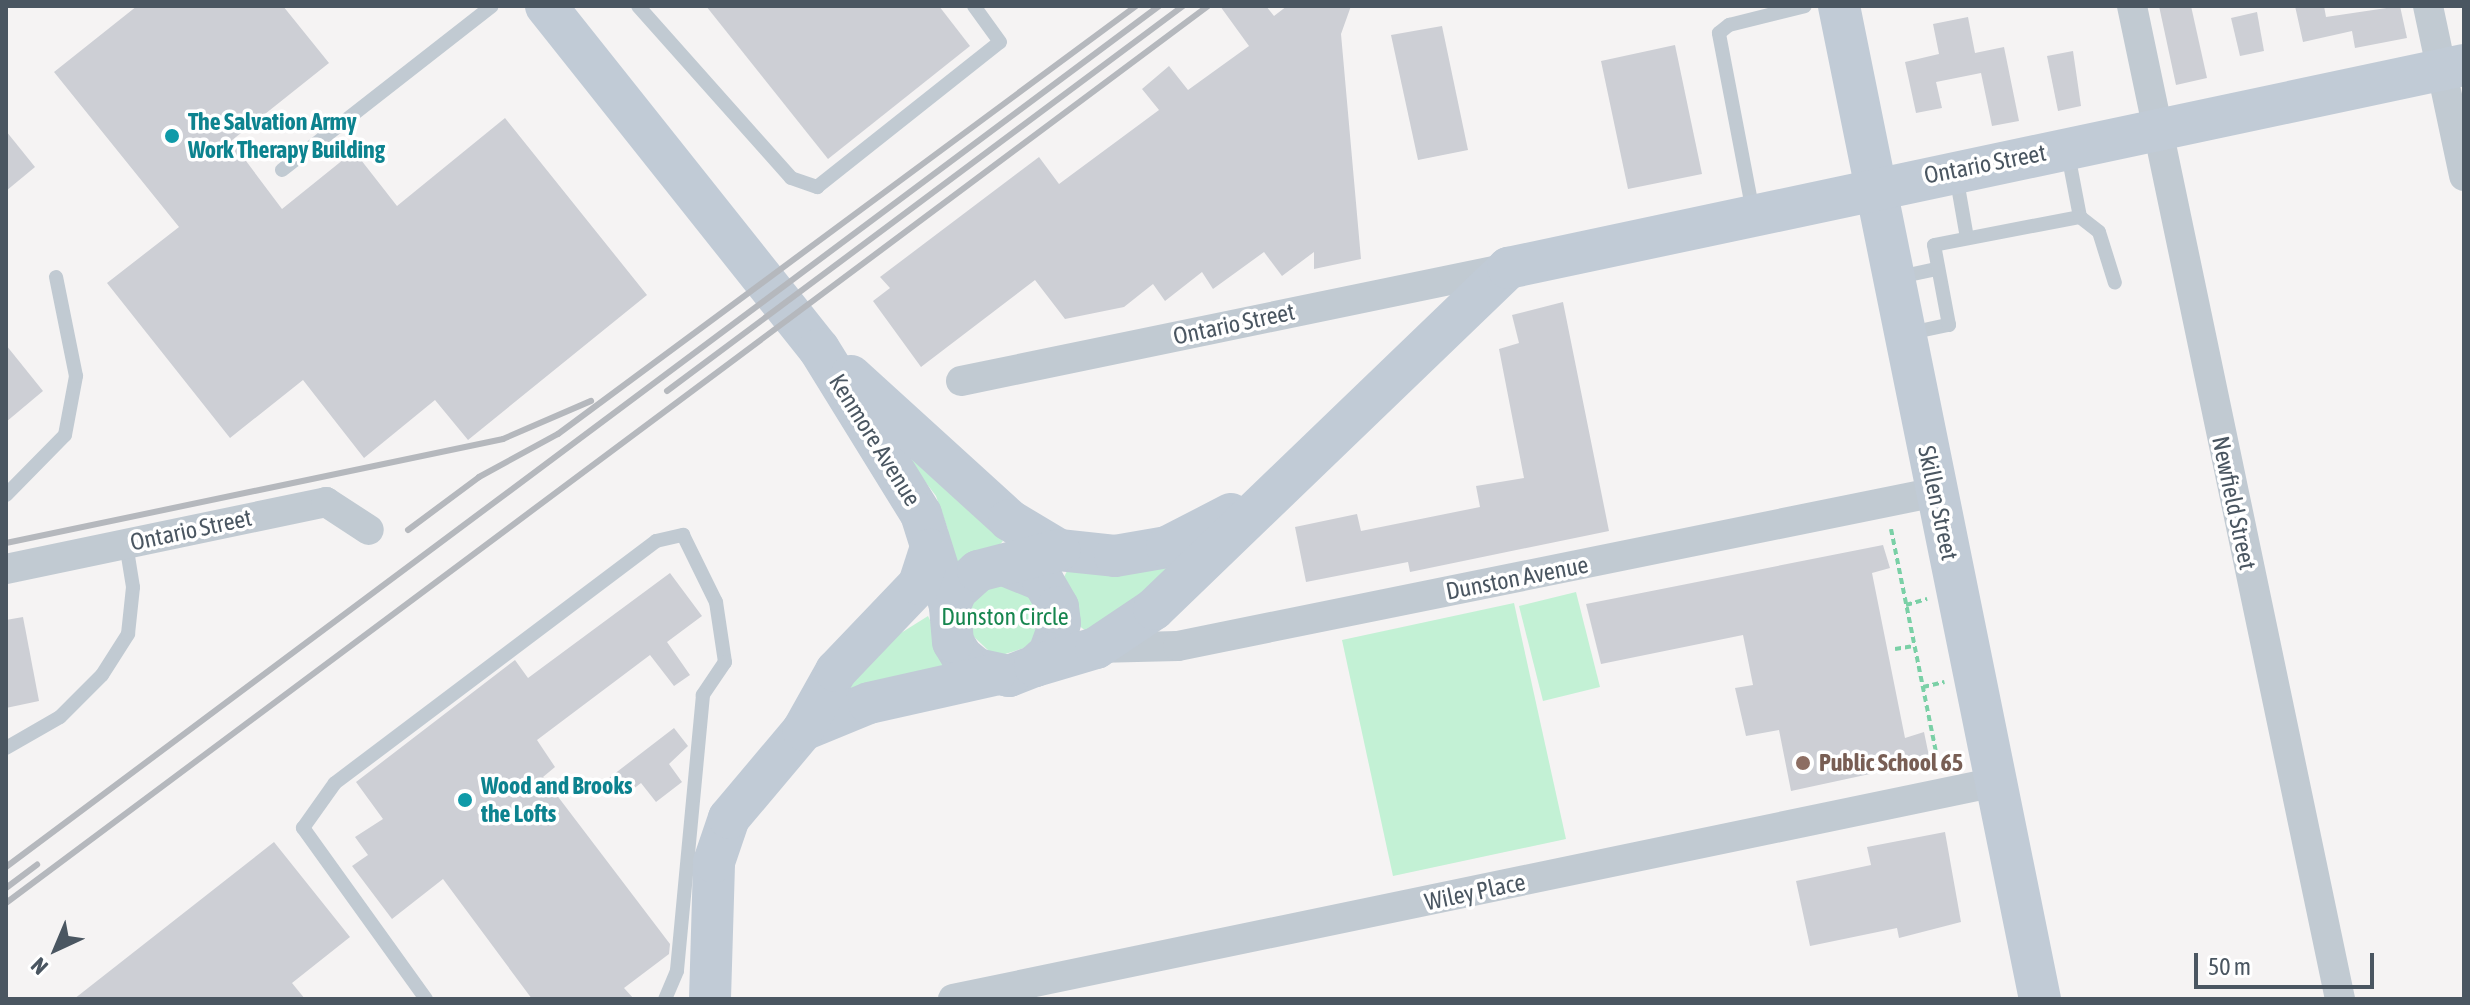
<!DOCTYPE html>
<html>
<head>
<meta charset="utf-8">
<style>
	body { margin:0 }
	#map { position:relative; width:2470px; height:1005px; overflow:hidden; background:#f5f3f3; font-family:"Asap Condensed",sans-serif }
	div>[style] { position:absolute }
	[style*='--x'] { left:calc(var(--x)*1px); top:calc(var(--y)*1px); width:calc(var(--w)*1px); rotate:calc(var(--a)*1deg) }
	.green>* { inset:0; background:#c3f1d5 }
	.building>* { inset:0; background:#cdcfd5 }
	.path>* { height:4px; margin-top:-2px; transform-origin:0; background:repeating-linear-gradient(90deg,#7ad0a6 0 6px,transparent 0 10px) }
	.lane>* { height:14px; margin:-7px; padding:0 7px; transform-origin:7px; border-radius:7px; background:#c1cad2 }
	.street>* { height:30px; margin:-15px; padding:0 15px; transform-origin:15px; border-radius:15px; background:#c1cad2 }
	.secondary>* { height:42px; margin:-21px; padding:0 21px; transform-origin:21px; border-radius:21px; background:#c1cbd6 }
	.rail>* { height:6px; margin:-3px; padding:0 3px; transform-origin:3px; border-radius:3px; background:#b5b8bd }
	.dots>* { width:22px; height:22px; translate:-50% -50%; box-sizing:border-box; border:4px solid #fff; border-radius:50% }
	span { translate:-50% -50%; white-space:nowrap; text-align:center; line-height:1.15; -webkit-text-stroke:7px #fff; paint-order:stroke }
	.culture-label { font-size:24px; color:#0d838f; font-weight:700 }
	.left { translate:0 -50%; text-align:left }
	.street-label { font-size:24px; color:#4a5661 }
	.park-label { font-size:24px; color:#17864f }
	.education-label { font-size:24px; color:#785e54; font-weight:700 }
	.frame { position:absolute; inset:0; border:8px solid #4a5661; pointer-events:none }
	.north { position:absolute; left:16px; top:909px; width:80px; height:80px; -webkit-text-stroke:6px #fff; paint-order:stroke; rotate:224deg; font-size:22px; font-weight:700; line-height:32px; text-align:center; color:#4a5661 }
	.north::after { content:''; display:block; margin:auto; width:28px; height:36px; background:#4a5661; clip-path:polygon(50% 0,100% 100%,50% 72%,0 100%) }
	.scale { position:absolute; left:2194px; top:953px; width:180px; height:36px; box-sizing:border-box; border:4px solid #4a5661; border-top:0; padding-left:10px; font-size:24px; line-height:28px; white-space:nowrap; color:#4a5661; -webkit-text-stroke:6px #fff; paint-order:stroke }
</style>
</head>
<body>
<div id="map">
	<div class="green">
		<div style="clip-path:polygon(879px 421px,1003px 541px,996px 549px,954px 570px,945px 559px,948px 530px,936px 496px)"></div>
		<div style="clip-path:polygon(1199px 549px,1145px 595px,1086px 631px,1078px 625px,1064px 577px,1068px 569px)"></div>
		<div style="clip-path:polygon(988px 582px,1033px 591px,1041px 627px,1027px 647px,1002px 655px,990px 652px,971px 634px,967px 611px)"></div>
		<div style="clip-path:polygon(1576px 592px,1600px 687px,1543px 701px,1519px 606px)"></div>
		<div style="clip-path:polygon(1514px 603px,1566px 839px,1393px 876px,1342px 640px)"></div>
		<div style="clip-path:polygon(928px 616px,951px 664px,854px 692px,848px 686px,893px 638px)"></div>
	</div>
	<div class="building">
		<div style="clip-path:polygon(137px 6px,283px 6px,329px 63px,231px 141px,282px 209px,354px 151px,397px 206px,505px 118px,647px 295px,468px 440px,435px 400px,364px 458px,303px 380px,230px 438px,107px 283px,179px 227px,54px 72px)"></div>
		<div style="clip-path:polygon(706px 6px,939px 6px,970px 46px,828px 159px)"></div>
		<div style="clip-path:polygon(1220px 6px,1266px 6px,1274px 16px,1287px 6px,1351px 6px,1341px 34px,1361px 259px,1314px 269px,1314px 252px,1282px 276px,1264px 252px,1213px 289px,1202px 272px,1165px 301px,1153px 284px,1124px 307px,1065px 319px,1035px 280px,921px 367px,873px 301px,890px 288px,880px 277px,1039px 157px,1059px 184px,1159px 110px,1142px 89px,1169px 66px,1188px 90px,1249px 46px)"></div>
		<div style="clip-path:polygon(2159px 6px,2191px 6px,2207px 78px,2176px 85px)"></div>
		<div style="clip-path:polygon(2295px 6px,2324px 6px,2326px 17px,2400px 6px,2407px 38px,2355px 48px,2352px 31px,2303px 42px)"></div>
		<div style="clip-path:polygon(2257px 12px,2264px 51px,2240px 56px,2231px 18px)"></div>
		<div style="clip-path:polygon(1968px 17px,1975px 53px,2004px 47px,2019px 121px,1992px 126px,1981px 73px,1936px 82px,1942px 108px,1916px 113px,1905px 62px,1939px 54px,1933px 24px)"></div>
		<div style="clip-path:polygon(1442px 26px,1468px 150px,1418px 160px,1391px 35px)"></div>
		<div style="clip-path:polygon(1675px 45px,1702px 174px,1628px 189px,1601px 61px)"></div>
		<div style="clip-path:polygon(2073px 51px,2081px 106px,2058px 111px,2047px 56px)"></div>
		<div style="clip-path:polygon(6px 131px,35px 167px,6px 191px)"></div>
		<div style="clip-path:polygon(1563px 302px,1609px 531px,1410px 572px,1408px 562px,1306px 582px,1295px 527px,1357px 514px,1361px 531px,1480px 507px,1476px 486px,1524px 478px,1499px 349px,1519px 343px,1512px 315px)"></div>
		<div style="clip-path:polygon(6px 345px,43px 391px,6px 422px)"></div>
		<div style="clip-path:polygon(1883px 545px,1890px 568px,1872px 573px,1905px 738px,1924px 732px,1930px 761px,1791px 791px,1779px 730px,1746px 736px,1735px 688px,1753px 685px,1743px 635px,1601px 664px,1586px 604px)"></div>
		<div style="clip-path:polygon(670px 573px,702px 616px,667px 642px,690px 675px,674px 686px,650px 655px,537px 740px,555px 767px,543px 777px,670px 944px,669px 954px,624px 988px,634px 999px,532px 999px,443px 879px,392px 919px,352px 866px,368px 855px,355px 837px,383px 819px,356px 782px,515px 660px,528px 678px)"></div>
		<div style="clip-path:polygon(23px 617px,39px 701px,6px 708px,6px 620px)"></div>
		<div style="clip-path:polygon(674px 728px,688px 746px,669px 764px,682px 782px,656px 802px,641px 783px,624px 796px,609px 778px)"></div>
		<div style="clip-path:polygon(1945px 832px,1961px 922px,1899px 938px,1897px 928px,1810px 946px,1796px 881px,1871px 865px,1867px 847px)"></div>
		<div style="clip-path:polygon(274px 842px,350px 937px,292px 983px,305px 999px,74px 999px)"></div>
	</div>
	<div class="path">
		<div style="--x:1891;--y:529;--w:243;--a:78.6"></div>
		<div style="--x:1906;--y:605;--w:22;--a:-16"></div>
		<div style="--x:1895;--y:649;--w:19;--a:-9"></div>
		<div style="--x:1923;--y:687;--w:22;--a:-13"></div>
	</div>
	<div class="lane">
		<div style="--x:638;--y:6;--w:230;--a:48.3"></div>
		<div style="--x:791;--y:178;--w:28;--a:19"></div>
		<div style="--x:817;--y:187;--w:233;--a:-38.4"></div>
		<div style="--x:1000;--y:42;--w:44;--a:-125.8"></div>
		<div style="--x:2068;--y:154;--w:64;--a:79.2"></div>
		<div style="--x:282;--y:170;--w:266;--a:-38"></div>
		<div style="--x:1956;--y:175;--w:64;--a:80.1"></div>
		<div style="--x:1753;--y:212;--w:182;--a:-100.8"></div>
		<div style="--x:1719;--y:33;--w:13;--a:-39"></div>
		<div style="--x:1729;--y:25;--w:78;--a:-14"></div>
		<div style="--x:1899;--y:277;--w:40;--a:-12"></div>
		<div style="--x:1910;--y:333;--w:40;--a:-12"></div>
		<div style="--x:1949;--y:325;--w:81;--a:-100.6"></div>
		<div style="--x:1934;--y:245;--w:149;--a:-10.9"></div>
		<div style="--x:2080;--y:217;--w:24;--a:38"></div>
		<div style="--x:2099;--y:232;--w:53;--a:72.6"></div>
		<div style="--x:6;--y:495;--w:84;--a:-45.5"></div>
		<div style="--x:65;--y:435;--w:60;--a:-79.4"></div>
		<div style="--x:76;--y:376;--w:101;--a:-101.4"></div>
		<div style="--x:6;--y:748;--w:62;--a:-29.9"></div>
		<div style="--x:60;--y:717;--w:59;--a:-45"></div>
		<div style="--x:102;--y:675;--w:49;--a:-57.6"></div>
		<div style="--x:128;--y:634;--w:47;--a:-83.9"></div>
		<div style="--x:133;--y:587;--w:44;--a:-99.2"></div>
		<div style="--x:426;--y:999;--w:211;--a:-125.7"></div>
		<div style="--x:303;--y:828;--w:55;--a:-54.6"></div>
		<div style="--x:335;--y:783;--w:402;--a:-37"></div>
		<div style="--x:656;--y:541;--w:28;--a:-13"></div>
		<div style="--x:683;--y:535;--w:75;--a:63.8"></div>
		<div style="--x:716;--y:602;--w:61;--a:81.5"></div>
		<div style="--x:725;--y:662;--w:40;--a:124"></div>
		<div style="--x:703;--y:695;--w:277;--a:95.4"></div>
		<div style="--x:677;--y:971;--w:30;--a:113"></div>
	</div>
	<div class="street">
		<div style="--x:2132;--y:6;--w:1015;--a:78.17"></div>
		<div style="--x:2428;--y:6;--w:174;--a:78"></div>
		<div style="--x:961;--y:381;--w:559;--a:-11.67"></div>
		<div style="--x:6;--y:569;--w:327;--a:-11.8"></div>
		<div style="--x:326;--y:502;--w:51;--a:33.1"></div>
		<div style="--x:1096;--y:648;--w:82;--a:-1.4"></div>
		<div style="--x:1178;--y:646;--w:773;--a:-11.48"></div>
		<div style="--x:953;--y:999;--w:1065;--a:-11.75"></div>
	</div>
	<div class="secondary">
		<div style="--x:546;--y:6;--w:438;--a:51.5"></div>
		<div style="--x:819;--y:349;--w:194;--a:58.3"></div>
		<div style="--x:921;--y:514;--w:96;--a:72.5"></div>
		<div style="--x:1839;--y:6;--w:1013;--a:78.56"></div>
		<div style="--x:851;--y:376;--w:214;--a:42.3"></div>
		<div style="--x:1009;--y:520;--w:58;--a:31"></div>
		<div style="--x:1059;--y:550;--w:56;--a:6.1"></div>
		<div style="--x:1115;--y:556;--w:53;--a:-9.8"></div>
		<div style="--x:1167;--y:547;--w:72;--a:-27.3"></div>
		<div style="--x:1004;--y:565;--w:42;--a:22.3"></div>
		<div style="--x:1043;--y:581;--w:30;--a:60"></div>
		<div style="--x:1058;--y:607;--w:16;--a:83"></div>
		<div style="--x:1060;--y:623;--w:32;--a:110"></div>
		<div style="--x:1049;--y:653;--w:19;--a:137"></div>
		<div style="--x:1035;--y:666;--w:28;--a:159"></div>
		<div style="--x:1009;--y:676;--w:33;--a:-168"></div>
		<div style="--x:977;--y:669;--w:19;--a:-141"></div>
		<div style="--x:962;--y:657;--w:17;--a:-121"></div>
		<div style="--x:953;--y:642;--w:36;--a:-95"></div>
		<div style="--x:950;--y:606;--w:16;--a:-68"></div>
		<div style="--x:956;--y:591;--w:30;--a:-42"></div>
		<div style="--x:978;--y:571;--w:84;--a:-14.5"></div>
		<div style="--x:1035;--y:666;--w:64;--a:-16.4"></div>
		<div style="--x:1096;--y:648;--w:70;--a:-33.9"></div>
		<div style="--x:1154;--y:609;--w:492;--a:-43.9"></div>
		<div style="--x:1508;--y:268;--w:977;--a:-11.99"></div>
		<div style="--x:803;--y:730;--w:71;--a:-22.2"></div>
		<div style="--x:869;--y:703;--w:128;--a:-12.6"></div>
		<div style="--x:710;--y:999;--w:137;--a:-88.3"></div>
		<div style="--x:714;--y:862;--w:46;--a:-71.2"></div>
		<div style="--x:729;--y:818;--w:115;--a:-49.9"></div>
		<div style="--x:803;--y:730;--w:68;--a:-60.8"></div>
		<div style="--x:836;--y:671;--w:120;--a:-46.3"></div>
		<div style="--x:919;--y:584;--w:36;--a:-72"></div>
	</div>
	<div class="rail">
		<div style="--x:667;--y:391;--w:644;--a:-36.73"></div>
		<div style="--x:408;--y:530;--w:89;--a:-36.7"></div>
		<div style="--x:479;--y:477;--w:90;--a:-28.6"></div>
		<div style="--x:558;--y:434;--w:719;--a:-36.52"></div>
		<div style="--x:6;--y:543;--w:508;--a:-11.82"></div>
		<div style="--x:503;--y:439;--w:96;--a:-23.4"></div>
		<div style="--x:6;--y:867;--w:1439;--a:-36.75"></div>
		<div style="--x:6;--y:888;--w:39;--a:-37"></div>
		<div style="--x:6;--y:903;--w:1500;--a:-36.73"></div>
	</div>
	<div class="dots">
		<div style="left:172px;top:136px;background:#0f9aa8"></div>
		<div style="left:1803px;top:763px;background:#8d6e63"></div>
		<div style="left:465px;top:800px;background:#0f9aa8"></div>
	</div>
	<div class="culture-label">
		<span class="left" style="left:188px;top:136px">The Salvation Army<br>Work Therapy Building</span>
		<span class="left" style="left:481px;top:800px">Wood and Brooks<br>the Lofts</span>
	</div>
	<div class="street-label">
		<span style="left:1985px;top:164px;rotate:-11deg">Ontario Street</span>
		<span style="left:1234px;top:324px;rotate:-12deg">Ontario Street</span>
		<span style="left:875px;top:440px;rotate:58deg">Kenmore Avenue</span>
		<span style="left:1938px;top:503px;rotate:78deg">Skillen Street</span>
		<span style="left:2234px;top:503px;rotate:78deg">Newfield Street</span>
		<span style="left:191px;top:530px;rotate:-12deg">Ontario Street</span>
		<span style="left:1517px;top:578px;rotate:-11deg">Dunston Avenue</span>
		<span style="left:1475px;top:892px;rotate:-12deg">Wiley Place</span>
	</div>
	<div class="park-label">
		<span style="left:1005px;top:617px">Dunston Circle</span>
	</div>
	<div class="education-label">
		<span class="left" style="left:1819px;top:763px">Public School 65</span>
	</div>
	<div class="frame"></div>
	<div class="north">N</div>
	<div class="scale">50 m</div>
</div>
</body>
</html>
